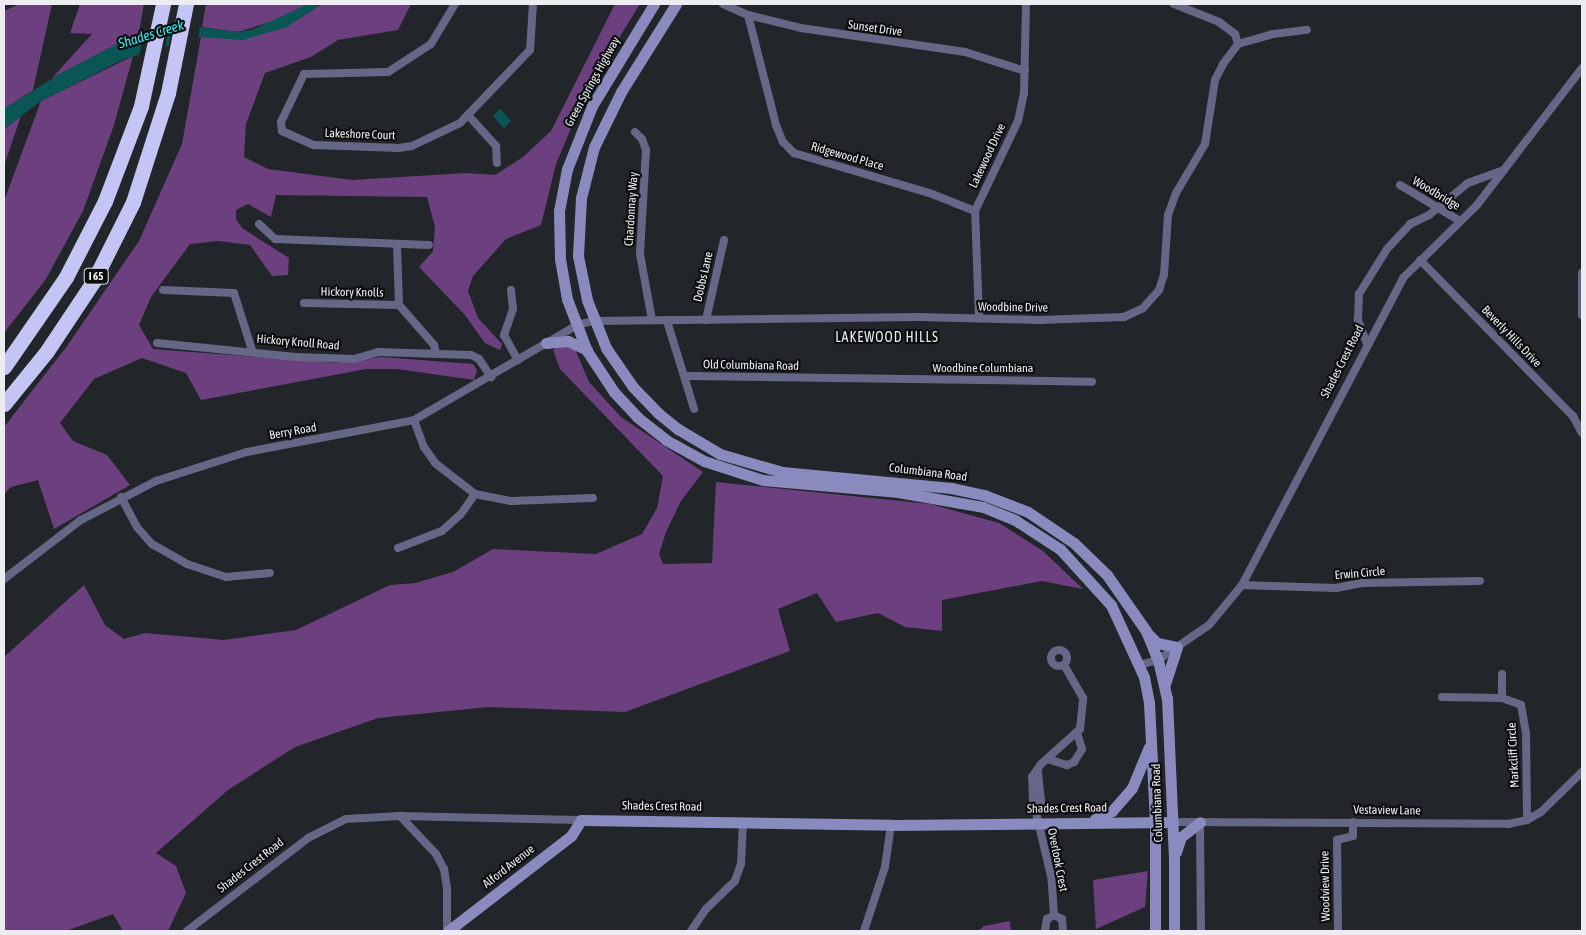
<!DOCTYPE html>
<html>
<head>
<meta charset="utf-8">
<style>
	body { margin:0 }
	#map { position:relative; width:1586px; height:935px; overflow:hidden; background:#22262a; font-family:"Asap Condensed",sans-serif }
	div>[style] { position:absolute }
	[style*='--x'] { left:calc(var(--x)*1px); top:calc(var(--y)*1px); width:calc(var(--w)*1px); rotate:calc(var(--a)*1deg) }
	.forest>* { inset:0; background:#6c3f7e }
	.water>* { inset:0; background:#0a5655 }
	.pier>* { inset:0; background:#22262a }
	.street>* { height:8px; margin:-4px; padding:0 4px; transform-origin:4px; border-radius:4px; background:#666686 }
	.street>.ring { margin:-4px; padding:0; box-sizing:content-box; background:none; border:8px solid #666686; border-radius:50% }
	.secondary>* { height:11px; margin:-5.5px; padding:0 5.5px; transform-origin:5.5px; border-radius:5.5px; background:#8b8abe }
	.highway>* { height:15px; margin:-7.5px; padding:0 7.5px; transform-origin:7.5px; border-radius:7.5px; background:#c5c5f5 }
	span { translate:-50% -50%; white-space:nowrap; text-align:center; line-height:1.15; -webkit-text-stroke:4.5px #0d0e10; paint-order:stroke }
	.shield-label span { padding:1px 4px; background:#0d0e10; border:1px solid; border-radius:4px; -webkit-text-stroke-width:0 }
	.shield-label { font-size:11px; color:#ebedf0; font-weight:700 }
	.street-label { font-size:12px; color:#ebedf0 }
	.water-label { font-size:14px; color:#31f1ee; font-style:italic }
	.neighbourhood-label { font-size:14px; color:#ebedf0; letter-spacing:1px }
	.frame { position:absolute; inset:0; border:5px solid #ebedf0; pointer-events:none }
</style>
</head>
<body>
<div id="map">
	<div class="forest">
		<div style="clip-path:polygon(19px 4px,52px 4px,33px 90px,4px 109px,4px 11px)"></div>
		<div style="clip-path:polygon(80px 4px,144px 4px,138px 37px,121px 42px,52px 78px,92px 34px,70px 33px)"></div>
		<div style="clip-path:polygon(206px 4px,308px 4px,280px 19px,238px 32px,202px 27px)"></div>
		<div style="clip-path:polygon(322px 4px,411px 4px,398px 30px,338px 40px,311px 57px,265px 73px,246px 124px,244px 157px,268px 169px,352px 180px,466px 173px,495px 175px,523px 157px,551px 131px,615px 4px,640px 4px,587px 90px,556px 164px,541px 225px,506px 239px,473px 276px,468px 291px,478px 318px,502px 344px,500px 350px,485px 343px,464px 314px,419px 267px,433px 251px,435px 227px,427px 197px,276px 195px,271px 217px,248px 204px,236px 210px,236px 219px,242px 228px,289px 258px,288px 275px,272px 276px,250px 245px,218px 241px,190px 244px,151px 297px,139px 325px,153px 349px,336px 363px,381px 357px,473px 364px,477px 370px,474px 380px,397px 369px,366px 369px,201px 400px,186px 373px,142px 358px,94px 379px,60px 423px,73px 441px,107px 455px,130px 485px,54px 529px,38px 480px,11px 487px,4px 494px,4px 427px,67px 346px,139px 241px,182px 144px,201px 37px,243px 39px,286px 27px)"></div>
		<div style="clip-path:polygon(133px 56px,114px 125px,83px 211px,46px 279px,4px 333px,4px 201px,41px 101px)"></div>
		<div style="clip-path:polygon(21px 116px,4px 166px,4px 129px)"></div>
		<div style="clip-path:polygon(561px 345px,575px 349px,589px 382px,621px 417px,703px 472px,681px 501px,666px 532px,659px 554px,663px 564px,712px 563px,716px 482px,930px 504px,999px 523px,1043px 551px,1083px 589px,1042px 581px,942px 600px,942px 631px,905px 627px,878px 613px,836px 622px,817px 593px,778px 609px,790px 651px,625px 712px,489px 707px,378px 718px,295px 747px,228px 790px,156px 853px,176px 866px,186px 893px,168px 931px,123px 931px,113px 914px,66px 931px,4px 931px,4px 657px,84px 585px,105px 625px,124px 639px,145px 633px,224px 640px,296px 630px,390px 585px,415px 583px,453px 572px,493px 549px,596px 554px,642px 534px,657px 508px,663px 476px,560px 369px,553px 350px)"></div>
		<div style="clip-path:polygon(1148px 871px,1145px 907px,1096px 929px,1093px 880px)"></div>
		<div style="clip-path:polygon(1010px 921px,1011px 931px,978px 931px,984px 926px)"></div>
	</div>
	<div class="water">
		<div style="clip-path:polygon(308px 4px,322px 4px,286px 27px,243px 40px,201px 37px,124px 59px,41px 101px,4px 129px,4px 109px,10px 105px,63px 72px,121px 42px,192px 26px,238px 32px,252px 30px)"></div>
		<div style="clip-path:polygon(500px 109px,511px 121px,504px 128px,493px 116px)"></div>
	</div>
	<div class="pier">
		<div style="clip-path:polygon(192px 24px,200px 25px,198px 41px,168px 48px,172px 28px)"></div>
		<div style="clip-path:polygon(169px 28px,165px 49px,139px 56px,144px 33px)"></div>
	</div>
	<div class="street">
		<div style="--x:455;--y:4;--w:47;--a:121"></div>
		<div style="--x:431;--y:44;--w:51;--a:146.9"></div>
		<div style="--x:388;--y:72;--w:84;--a:178.6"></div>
		<div style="--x:304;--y:74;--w:53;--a:115.6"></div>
		<div style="--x:281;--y:122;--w:9;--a:84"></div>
		<div style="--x:282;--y:131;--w:35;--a:24"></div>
		<div style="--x:314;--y:145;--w:85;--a:2"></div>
		<div style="--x:399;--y:148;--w:13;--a:-9"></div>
		<div style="--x:412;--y:146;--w:53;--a:-25.6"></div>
		<div style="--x:460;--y:123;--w:101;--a:-46.2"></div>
		<div style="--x:530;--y:50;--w:46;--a:-86.3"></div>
		<div style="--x:723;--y:4;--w:27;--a:24"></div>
		<div style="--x:748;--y:15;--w:55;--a:13.8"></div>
		<div style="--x:801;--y:28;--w:166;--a:8.3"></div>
		<div style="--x:965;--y:52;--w:63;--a:17.6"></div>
		<div style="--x:1174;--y:4;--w:48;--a:21.8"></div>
		<div style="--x:1219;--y:22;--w:20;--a:37"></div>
		<div style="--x:1235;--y:34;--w:10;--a:73"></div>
		<div style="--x:748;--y:15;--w:114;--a:75.7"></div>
		<div style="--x:776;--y:125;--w:18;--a:68"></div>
		<div style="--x:783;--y:142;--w:16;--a:45"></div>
		<div style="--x:794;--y:153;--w:144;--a:16.5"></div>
		<div style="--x:932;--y:194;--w:46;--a:21.6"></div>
		<div style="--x:1238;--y:44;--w:36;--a:-16"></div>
		<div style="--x:1273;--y:34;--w:34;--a:-7"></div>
		<div style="--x:468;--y:115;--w:42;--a:47.9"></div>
		<div style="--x:496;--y:146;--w:17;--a:87"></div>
		<div style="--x:635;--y:132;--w:10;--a:45"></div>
		<div style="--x:642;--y:139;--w:12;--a:70"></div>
		<div style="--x:646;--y:150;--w:104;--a:93.3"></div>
		<div style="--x:640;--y:254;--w:67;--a:79.7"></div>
		<div style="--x:1400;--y:185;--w:70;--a:31"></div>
		<div style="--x:259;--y:224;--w:22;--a:43"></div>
		<div style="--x:275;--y:239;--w:154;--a:2.2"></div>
		<div style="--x:397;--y:245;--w:60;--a:88.1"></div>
		<div style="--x:1420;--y:260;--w:219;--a:45.6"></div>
		<div style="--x:1573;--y:416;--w:19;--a:62"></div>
		<div style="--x:1582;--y:273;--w:42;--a:90"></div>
		<div style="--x:163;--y:290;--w:71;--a:2.4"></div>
		<div style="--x:234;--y:293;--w:60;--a:72.5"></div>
		<div style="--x:511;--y:290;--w:19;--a:84"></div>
		<div style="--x:513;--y:309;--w:28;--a:109"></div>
		<div style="--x:504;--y:335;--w:29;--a:61"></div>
		<div style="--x:304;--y:303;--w:95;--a:1.2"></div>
		<div style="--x:399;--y:305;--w:53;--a:48.8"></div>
		<div style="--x:434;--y:345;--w:9;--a:77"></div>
		<div style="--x:979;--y:318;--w:107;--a:-92.1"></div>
		<div style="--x:975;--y:211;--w:100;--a:-64.5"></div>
		<div style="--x:1018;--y:121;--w:29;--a:-78"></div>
		<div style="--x:1024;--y:93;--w:89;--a:-88.7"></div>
		<div style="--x:706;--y:320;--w:82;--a:-77.3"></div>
		<div style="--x:667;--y:321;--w:92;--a:72.9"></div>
		<div style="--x:157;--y:343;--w:139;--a:5.8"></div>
		<div style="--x:295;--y:357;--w:59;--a:1.9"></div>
		<div style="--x:354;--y:359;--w:25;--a:-16"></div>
		<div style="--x:378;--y:352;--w:93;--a:1.8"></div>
		<div style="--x:471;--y:355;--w:9;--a:27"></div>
		<div style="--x:479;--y:359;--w:22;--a:56"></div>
		<div style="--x:1367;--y:344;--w:26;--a:-111"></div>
		<div style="--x:1358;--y:320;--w:26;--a:-88"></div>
		<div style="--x:1359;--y:294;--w:53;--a:-58.1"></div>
		<div style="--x:1387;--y:249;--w:34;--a:-47"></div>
		<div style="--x:1410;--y:224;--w:21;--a:-25"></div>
		<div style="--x:1429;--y:215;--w:50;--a:-39.4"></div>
		<div style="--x:1468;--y:183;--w:38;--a:-20"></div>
		<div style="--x:687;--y:376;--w:405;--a:0.8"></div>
		<div style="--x:414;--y:420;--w:29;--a:70"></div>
		<div style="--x:424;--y:447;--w:19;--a:55"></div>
		<div style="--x:435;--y:463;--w:51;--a:37.8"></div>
		<div style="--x:475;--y:494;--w:37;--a:11"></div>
		<div style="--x:511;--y:501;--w:82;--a:-2.1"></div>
		<div style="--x:121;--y:497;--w:34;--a:62"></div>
		<div style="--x:137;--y:527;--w:23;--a:49"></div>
		<div style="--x:152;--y:544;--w:40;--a:29.7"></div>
		<div style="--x:187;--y:564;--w:41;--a:18.4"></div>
		<div style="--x:226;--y:577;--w:44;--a:-5.2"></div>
		<div style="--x:398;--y:548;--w:47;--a:-21.1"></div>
		<div style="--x:442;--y:531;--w:25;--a:-42"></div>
		<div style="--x:461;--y:514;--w:24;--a:-55"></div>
		<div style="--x:4;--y:579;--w:97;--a:-37.5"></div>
		<div style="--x:81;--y:520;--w:85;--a:-27.5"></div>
		<div style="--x:156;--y:481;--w:96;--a:-17.7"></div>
		<div style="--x:247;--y:452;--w:170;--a:-10.8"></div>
		<div style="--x:414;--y:420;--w:189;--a:-30.2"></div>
		<div style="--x:577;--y:325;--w:16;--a:-14"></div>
		<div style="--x:593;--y:321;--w:326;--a:-0.7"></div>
		<div style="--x:919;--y:317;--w:120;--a:1.4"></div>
		<div style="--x:1039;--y:320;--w:85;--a:-2"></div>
		<div style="--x:1124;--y:317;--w:21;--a:-25"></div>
		<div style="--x:1143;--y:308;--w:24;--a:-48"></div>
		<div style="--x:1159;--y:290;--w:16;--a:-72"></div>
		<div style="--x:1164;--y:275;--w:60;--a:-86.2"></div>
		<div style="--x:1168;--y:215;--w:23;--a:-70"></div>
		<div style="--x:1176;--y:193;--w:57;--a:-59.4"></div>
		<div style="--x:1205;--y:144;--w:65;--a:-81.1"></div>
		<div style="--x:1215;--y:80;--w:18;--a:-63"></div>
		<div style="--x:1223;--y:64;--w:25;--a:-53"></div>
		<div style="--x:1242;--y:585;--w:94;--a:1.8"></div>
		<div style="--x:1336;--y:588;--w:26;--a:-11"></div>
		<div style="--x:1362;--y:583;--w:118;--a:-1"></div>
		<div class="ring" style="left:1051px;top:650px;width:8px;height:8px"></div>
		<div style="--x:1139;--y:665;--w:20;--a:-15"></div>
		<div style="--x:1158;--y:660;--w:62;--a:-34.5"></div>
		<div style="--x:1209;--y:625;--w:52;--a:-50.5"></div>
		<div style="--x:1242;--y:585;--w:347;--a:-62.3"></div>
		<div style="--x:1403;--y:278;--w:104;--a:-44.6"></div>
		<div style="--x:1477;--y:205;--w:173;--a:-52.5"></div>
		<div style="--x:1442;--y:697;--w:60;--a:1"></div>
		<div style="--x:1502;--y:698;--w:20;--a:20"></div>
		<div style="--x:1521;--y:705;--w:28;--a:80"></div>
		<div style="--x:1526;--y:733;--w:87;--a:89.3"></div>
		<div style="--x:1502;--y:698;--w:24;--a:-90"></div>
		<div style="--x:1047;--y:759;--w:21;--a:17"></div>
		<div style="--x:1067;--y:765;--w:8;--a:-23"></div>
		<div style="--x:1074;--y:762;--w:15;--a:-58"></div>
		<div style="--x:1082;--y:749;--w:17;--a:-107"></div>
		<div style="--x:1037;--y:810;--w:10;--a:-66"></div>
		<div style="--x:1041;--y:801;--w:30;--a:-96"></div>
		<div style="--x:400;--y:816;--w:52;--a:46.5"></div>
		<div style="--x:436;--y:854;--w:17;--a:62"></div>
		<div style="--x:444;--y:869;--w:20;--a:81"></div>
		<div style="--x:447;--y:889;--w:42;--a:90"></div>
		<div style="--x:1173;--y:822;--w:335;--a:0.3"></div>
		<div style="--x:1508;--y:824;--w:19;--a:-12"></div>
		<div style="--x:1527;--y:820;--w:16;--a:-30"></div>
		<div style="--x:1541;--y:812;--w:57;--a:-44.3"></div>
		<div style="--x:1200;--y:822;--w:109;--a:89.5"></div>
		<div style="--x:1054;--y:915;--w:39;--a:-94"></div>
		<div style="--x:1051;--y:876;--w:78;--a:-103.3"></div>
		<div style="--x:1033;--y:800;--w:23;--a:-92"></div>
		<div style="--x:1032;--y:777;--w:16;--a:-55"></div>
		<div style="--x:1041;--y:764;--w:52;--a:-41.9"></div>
		<div style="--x:1080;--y:729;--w:31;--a:-84"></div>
		<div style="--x:1083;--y:698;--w:38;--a:-120"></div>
		<div style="--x:1054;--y:915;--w:9;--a:27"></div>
		<div style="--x:1062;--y:919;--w:12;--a:85"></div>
		<div style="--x:187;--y:931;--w:153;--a:-37.5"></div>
		<div style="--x:308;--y:838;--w:42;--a:-26.6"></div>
		<div style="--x:346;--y:819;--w:54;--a:-3.2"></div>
		<div style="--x:400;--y:816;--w:181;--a:1.3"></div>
		<div style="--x:691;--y:931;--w:27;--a:-56"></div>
		<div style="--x:706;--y:909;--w:40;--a:-44"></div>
		<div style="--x:735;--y:881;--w:18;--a:-71"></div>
		<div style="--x:741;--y:864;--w:42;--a:-87.3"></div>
		<div style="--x:864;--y:931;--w:67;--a:-71.8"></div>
		<div style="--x:885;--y:867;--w:42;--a:-81.9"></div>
		<div style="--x:1045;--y:931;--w:12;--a:-81"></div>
		<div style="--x:1047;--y:919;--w:8;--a:-30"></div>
		<div style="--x:1338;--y:931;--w:91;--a:-90.6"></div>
		<div style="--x:1337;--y:840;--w:16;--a:-14"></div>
		<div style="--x:1353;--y:836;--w:14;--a:-90"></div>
	</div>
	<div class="secondary">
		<div style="--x:654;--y:4;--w:119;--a:121.3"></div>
		<div style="--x:592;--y:106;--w:68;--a:111.6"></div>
		<div style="--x:567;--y:169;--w:43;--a:100.8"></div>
		<div style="--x:559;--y:211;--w:48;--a:88.8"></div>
		<div style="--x:560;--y:259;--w:41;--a:80.1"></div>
		<div style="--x:567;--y:299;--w:56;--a:69"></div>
		<div style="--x:587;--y:351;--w:49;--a:56.6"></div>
		<div style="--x:614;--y:392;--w:34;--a:47"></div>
		<div style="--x:637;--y:417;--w:37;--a:38"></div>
		<div style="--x:666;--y:440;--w:43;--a:28.9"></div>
		<div style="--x:704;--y:461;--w:62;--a:17.9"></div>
		<div style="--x:763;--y:480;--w:136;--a:5.1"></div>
		<div style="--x:898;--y:492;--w:86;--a:10"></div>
		<div style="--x:983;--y:507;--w:35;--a:22"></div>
		<div style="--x:1015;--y:520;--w:54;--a:32.8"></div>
		<div style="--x:1060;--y:549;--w:76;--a:47.7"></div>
		<div style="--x:1111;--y:605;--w:79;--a:65.4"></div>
		<div style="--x:1144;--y:677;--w:26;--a:79"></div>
		<div style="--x:1149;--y:703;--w:118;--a:87.1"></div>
		<div style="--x:1155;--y:821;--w:110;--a:90"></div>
		<div style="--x:676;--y:4;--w:104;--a:122"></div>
		<div style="--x:621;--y:92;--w:61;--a:116.1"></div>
		<div style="--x:594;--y:147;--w:53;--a:104.3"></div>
		<div style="--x:581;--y:198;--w:58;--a:93"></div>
		<div style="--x:578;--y:256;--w:45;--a:78.4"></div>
		<div style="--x:587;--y:300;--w:52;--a:68.4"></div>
		<div style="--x:606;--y:348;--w:47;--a:55.3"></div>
		<div style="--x:633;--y:387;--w:36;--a:46"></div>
		<div style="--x:658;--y:413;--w:26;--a:39"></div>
		<div style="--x:678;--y:429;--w:49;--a:30.8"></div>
		<div style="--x:720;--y:454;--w:65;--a:16.2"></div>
		<div style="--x:782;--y:472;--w:170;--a:5.4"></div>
		<div style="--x:951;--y:488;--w:34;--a:12"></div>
		<div style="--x:984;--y:495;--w:47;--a:21.1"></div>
		<div style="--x:1028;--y:512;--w:55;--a:34"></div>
		<div style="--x:1074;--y:543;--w:46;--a:44.1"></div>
		<div style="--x:1107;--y:575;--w:68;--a:55.1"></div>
		<div style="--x:1146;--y:631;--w:31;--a:68"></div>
		<div style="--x:1158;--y:660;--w:39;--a:77"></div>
		<div style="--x:1167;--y:698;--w:160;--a:87.5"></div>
		<div style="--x:1174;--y:858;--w:73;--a:90"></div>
		<div style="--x:546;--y:343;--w:22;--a:-5"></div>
		<div style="--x:568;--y:341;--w:21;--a:25"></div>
		<div style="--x:1148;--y:634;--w:13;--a:45"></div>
		<div style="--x:1157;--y:643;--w:20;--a:11"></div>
		<div style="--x:1177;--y:647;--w:40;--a:108"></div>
		<div style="--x:1095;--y:819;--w:19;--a:-25"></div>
		<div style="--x:1112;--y:811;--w:30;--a:-49"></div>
		<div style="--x:1132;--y:788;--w:44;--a:-67.5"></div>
		<div style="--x:1176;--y:852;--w:16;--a:-72"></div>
		<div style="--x:1181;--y:837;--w:24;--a:-38"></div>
		<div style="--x:448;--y:931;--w:155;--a:-37.7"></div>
		<div style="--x:571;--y:836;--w:19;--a:-58"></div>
		<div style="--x:581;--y:820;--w:310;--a:0.9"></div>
		<div style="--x:891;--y:825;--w:282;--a:-0.6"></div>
	</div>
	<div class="highway">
		<div style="--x:4;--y:367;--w:109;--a:-55.4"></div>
		<div style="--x:66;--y:277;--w:85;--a:-62.8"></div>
		<div style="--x:105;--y:201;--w:102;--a:-69.2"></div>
		<div style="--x:141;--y:106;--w:104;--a:-77.8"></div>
		<div style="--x:4;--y:404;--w:68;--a:-50.9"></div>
		<div style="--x:47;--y:351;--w:83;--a:-56.3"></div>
		<div style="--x:93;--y:282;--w:89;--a:-63.4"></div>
		<div style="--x:133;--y:202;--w:114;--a:-72.2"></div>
		<div style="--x:168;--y:93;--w:91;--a:-78.6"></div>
	</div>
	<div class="shield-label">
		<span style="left:96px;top:276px">I 65</span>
	</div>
	<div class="street-label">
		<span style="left:875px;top:29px;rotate:8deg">Sunset Drive</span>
		<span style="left:593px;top:82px;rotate:-61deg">Green Springs Highway</span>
		<span style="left:360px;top:135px;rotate:2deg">Lakeshore Court</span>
		<span style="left:988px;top:156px;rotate:-65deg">Lakewood Drive</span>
		<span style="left:847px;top:157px;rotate:16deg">Ridgewood Place</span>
		<span style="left:1436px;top:194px;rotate:31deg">Woodbridge</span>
		<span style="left:632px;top:209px;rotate:-86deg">Chardonnay Way</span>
		<span style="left:704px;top:277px;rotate:-77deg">Dobbs Lane</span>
		<span style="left:352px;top:293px;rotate:1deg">Hickory Knolls</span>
		<span style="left:1013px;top:308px;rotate:1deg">Woodbine Drive</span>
		<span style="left:1511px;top:337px;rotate:46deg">Beverly Hills Drive</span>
		<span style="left:298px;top:343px;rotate:5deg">Hickory Knoll Road</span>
		<span style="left:1343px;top:362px;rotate:-63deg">Shades Crest Road</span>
		<span style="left:751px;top:366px;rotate:1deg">Old Columbiana Road</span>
		<span style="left:983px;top:369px">Woodbine Columbiana</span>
		<span style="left:293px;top:432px;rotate:-10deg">Berry Road</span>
		<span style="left:928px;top:473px;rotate:7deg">Columbiana Road</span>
		<span style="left:1360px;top:574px;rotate:-5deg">Erwin Circle</span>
		<span style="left:1514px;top:755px;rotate:-93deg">Markcliff Circle</span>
		<span style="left:1158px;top:803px;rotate:-92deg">Columbiana Road</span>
		<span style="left:662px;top:807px;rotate:1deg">Shades Crest Road</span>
		<span style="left:1067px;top:809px;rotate:-1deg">Shades Crest Road</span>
		<span style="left:1387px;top:811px;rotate:1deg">Vestaview Lane</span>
		<span style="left:1057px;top:860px;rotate:79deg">Overlook Crest</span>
		<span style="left:251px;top:866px;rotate:-38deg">Shades Crest Road</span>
		<span style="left:509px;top:867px;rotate:-38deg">Alford Avenue</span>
		<span style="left:1326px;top:886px;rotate:-91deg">Woodview Drive</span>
	</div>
	<div class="water-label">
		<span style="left:151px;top:34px;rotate:-17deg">Shades Creek</span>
	</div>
	<div class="neighbourhood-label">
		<span style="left:887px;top:337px">LAKEWOOD HILLS</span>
	</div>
	<div class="frame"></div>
</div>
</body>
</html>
